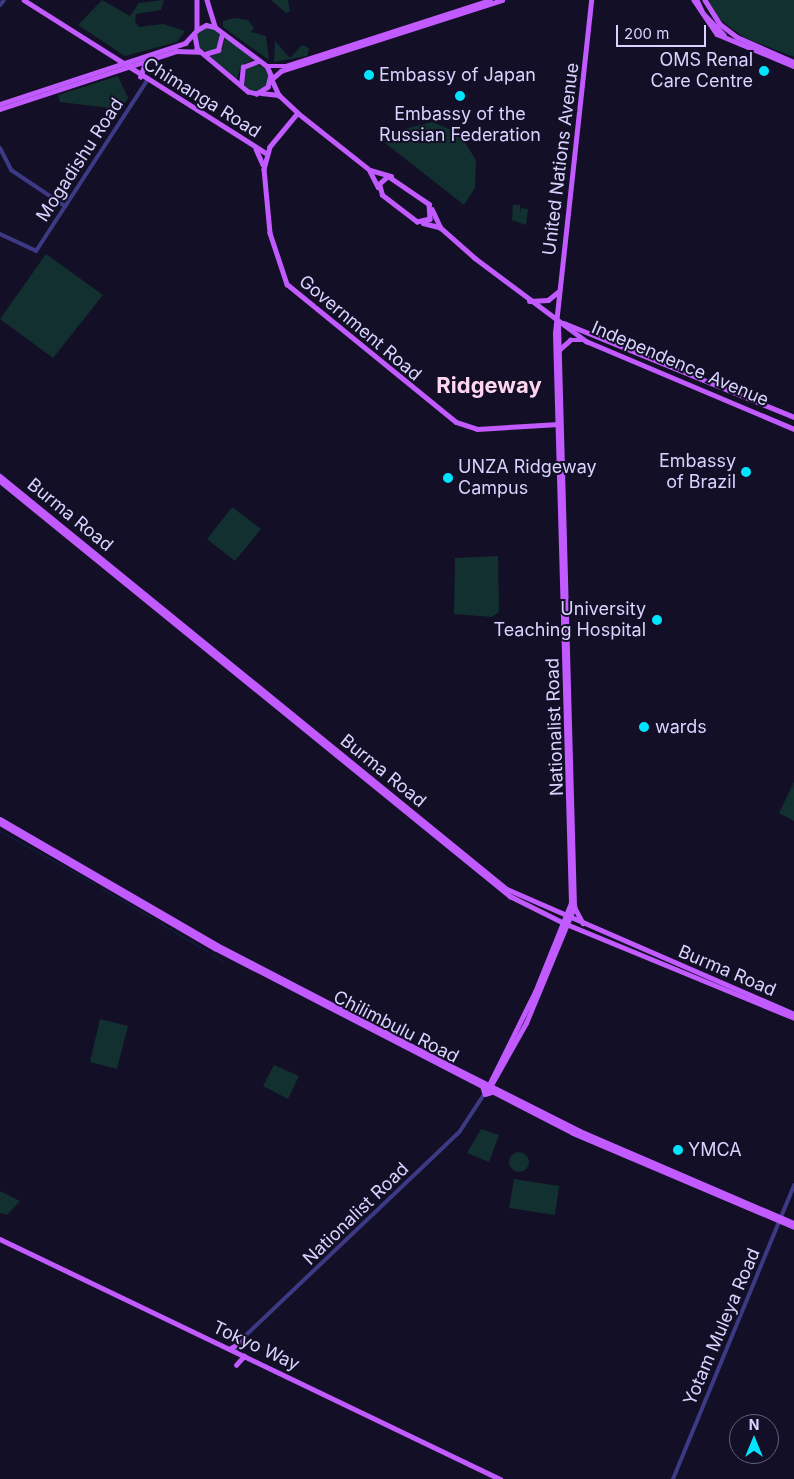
<!DOCTYPE html>
<html>
<head>
<meta charset="utf-8">
<style>
	body { margin:0 }
	#map { position:relative; width:794px; height:1479px; overflow:hidden; background:#130f26; font-family:Inter,sans-serif }
	div>[style] { position:absolute }
	[style*='--x'] { left:calc(var(--x)*1px); top:calc(var(--y)*1px); width:calc(var(--w)*1px); rotate:calc(var(--a)*1deg) }
	.green>* { inset:0; background:#12302f }
	.round { border-radius:50% }
	.stream>* { height:1px; margin:-0.5px; padding:0 0.5px; transform-origin:0.5px; border-radius:0.5px; background:#0c2248 }
	.minor>* { height:4px; margin:-2px; padding:0 2px; transform-origin:2px; border-radius:2px; background:#3d3a85 }
	.major>* { height:4.5px; margin:-2.25px; padding:0 2.25px; transform-origin:2.25px; border-radius:2.25px; background:#c25bff }
	.dots>* { width:14px; height:14px; translate:-50% -50%; box-sizing:border-box; border:2px solid #130f26; border-radius:50% }
	span { translate:-50% -50%; white-space:nowrap; text-align:center; line-height:1.15; -webkit-text-stroke:4px #130f26; paint-order:stroke }
	.poi-label { font-size:18px; color:#d9d4ff }
	.right { translate:-100% -50%; text-align:right }
	.left { translate:0 -50%; text-align:left }
	.street-label { font-size:18px; color:#d9d4ff }
	.district-label { font-size:22px; color:#ffd6f0; font-weight:700 }
	.north { position:absolute; left:729px; top:1414px; width:50px; height:50px; box-sizing:border-box; background:#130f26; border:1px solid #625e7d; border-radius:50%; rotate:0deg; font-size:14px; font-weight:700; line-height:20px; text-align:center; color:#d9d4ff }
	.north::after { content:''; display:block; margin:auto; width:18px; height:22px; background:#00e5ff; clip-path:polygon(50% 0,100% 100%,50% 72%,0 100%) }
	.scale { position:absolute; left:616px; top:25px; width:90px; height:22px; box-sizing:border-box; border:2px solid #d9d4ff; border-top:0; padding-left:6px; font-size:15px; line-height:18px; white-space:nowrap; color:#d9d4ff; -webkit-text-stroke:4px #130f26; paint-order:stroke }
</style>
</head>
<body>
<div id="map">
	<div class="green">
		<div style="clip-path:polygon(102px 0,130px 16px,139px 3px,164px 0,161px 10px,136px 14px,135px 22px,139px 27px,163px 24px,185px 31px,177px 42px,125px 56px,78px 25px)"></div>
		<div style="clip-path:polygon(271px 0,288px 0,290px 11px,286px 13px)"></div>
		<div style="clip-path:polygon(708px 0,794px 0,794px 57px,745px 38px,719px 19px)"></div>
		<div style="clip-path:polygon(234px 18px,248px 20px,254px 28px,251px 32px,266px 36px,269px 60px,223px 27px,223px 21px)"></div>
		<div class="round" style="left:196px;top:27px;width:24px;height:24px"></div>
		<div style="clip-path:polygon(225px 37px,254px 59px,241px 66px,237px 79px,210px 57px,222px 50px)"></div>
		<div style="clip-path:polygon(275px 41px,290px 58px,302px 45px,309px 48px,307px 56px,274px 62px)"></div>
		<div class="round" style="left:243px;top:65px;width:26px;height:26px"></div>
		<div style="clip-path:polygon(118px 76px,128px 98px,114px 121px,109px 108px,60px 102px,58px 95px)"></div>
		<div style="clip-path:polygon(432px 122px,459px 133px,476px 160px,475px 188px,464px 205px,385px 143px,397px 131px)"></div>
		<div style="clip-path:polygon(513px 205px,520px 205px,520px 212px,521px 208px,528px 209px,526px 225px,512px 220px)"></div>
		<div style="clip-path:polygon(46px 254px,103px 295px,53px 358px,0 319px)"></div>
		<div style="clip-path:polygon(232px 507px,261px 529px,235px 561px,207px 539px)"></div>
		<div style="clip-path:polygon(498px 556px,499px 612px,492px 617px,454px 614px,455px 558px)"></div>
		<div style="clip-path:polygon(794px 782px,794px 821px,779px 813px)"></div>
		<div style="clip-path:polygon(100px 1019px,128px 1026px,117px 1069px,90px 1062px)"></div>
		<div style="clip-path:polygon(274px 1065px,299px 1076px,288px 1099px,263px 1086px)"></div>
		<div style="clip-path:polygon(481px 1129px,499px 1135px,489px 1162px,467px 1153px)"></div>
		<div class="round" style="left:509px;top:1152px;width:20px;height:20px"></div>
		<div style="clip-path:polygon(514px 1179px,559px 1186px,555px 1215px,509px 1208px)"></div>
		<div style="clip-path:polygon(0 1191px,20px 1201px,7px 1215px,0 1213px)"></div>
	</div>
	<div class="stream">
		<div style="--x:0;--y:472;--w:8;--a:40"></div>
		<div style="--x:0;--y:831;--w:109;--a:29.2"></div>
		<div style="--x:102;--y:889;--w:58;--a:30.1"></div>
		<div style="--x:159;--y:923;--w:56;--a:30.3"></div>
		<div style="--x:213;--y:955;--w:12;--a:31"></div>
	</div>
	<div class="minor">
		<div style="--x:0;--y:5;--w:6;--a:-51"></div>
		<div style="--x:0;--y:148;--w:25;--a:63"></div>
		<div style="--x:11;--y:170;--w:65;--a:33.7"></div>
		<div style="--x:0;--y:234;--w:40;--a:25"></div>
		<div style="--x:36;--y:251;--w:203;--a:-56.9"></div>
		<div style="--x:236;--y:1352;--w:17;--a:-62"></div>
		<div style="--x:244;--y:1337;--w:298;--a:-43.6"></div>
		<div style="--x:460;--y:1131;--w:45;--a:-56.7"></div>
		<div style="--x:673;--y:1479;--w:318;--a:-67.6"></div>
	</div>
	<div class="major">
		<div style="--x:24;--y:0;--w:286;--a:32.3"></div>
		<div style="--x:197;--y:0;--w:30;--a:90"></div>
		<div style="--x:207;--y:0;--w:28;--a:73"></div>
		<div style="--x:694;--y:0;--w:41;--a:55.9"></div>
		<div style="--x:717;--y:34;--w:83;--a:22.6"></div>
		<div style="--x:697;--y:0;--w:14;--a:65"></div>
		<div style="--x:703;--y:13;--w:30;--a:46"></div>
		<div style="--x:705;--y:0;--w:28;--a:58"></div>
		<div style="--x:720;--y:24;--w:21;--a:37"></div>
		<div style="--x:737;--y:37;--w:62;--a:23.7"></div>
		<div style="--x:205;--y:54;--w:14;--a:-17"></div>
		<div style="--x:218;--y:50;--w:16;--a:-76"></div>
		<div style="--x:267;--y:66;--w:19;--a:0"></div>
		<div style="--x:286;--y:66;--w:214;--a:-17.9"></div>
		<div style="--x:140;--y:77;--w:15;--a:-70"></div>
		<div style="--x:272;--y:79;--w:12;--a:-42"></div>
		<div style="--x:281;--y:71;--w:232;--a:-17.8"></div>
		<div style="--x:272;--y:80;--w:17;--a:65"></div>
		<div style="--x:279;--y:95;--w:26;--a:43"></div>
		<div style="--x:298;--y:113;--w:92;--a:38.4"></div>
		<div style="--x:370;--y:170;--w:22;--a:16"></div>
		<div style="--x:241;--y:85;--w:18;--a:-84"></div>
		<div style="--x:243;--y:67;--w:17;--a:-21"></div>
		<div style="--x:261;--y:93;--w:18;--a:6"></div>
		<div style="--x:0;--y:104;--w:195;--a:-18.2"></div>
		<div style="--x:185;--y:43;--w:18;--a:-47"></div>
		<div style="--x:197;--y:30;--w:10;--a:-29"></div>
		<div style="--x:206;--y:25;--w:9;--a:13"></div>
		<div style="--x:215;--y:27;--w:65;--a:36.9"></div>
		<div style="--x:267;--y:66;--w:10;--a:66"></div>
		<div style="--x:271;--y:75;--w:12;--a:104"></div>
		<div style="--x:268;--y:87;--w:13;--a:148"></div>
		<div style="--x:257;--y:94;--w:9;--a:-167"></div>
		<div style="--x:248;--y:92;--w:67;--a:-139.9"></div>
		<div style="--x:197;--y:49;--w:15;--a:-101"></div>
		<div style="--x:0;--y:109;--w:185;--a:-18.2"></div>
		<div style="--x:176;--y:51;--w:23;--a:2"></div>
		<div style="--x:298;--y:113;--w:44;--a:129.5"></div>
		<div style="--x:270;--y:147;--w:23;--a:105"></div>
		<div style="--x:264;--y:169;--w:64;--a:84.6"></div>
		<div style="--x:270;--y:233;--w:54;--a:71.6"></div>
		<div style="--x:287;--y:284;--w:218;--a:39.2"></div>
		<div style="--x:456;--y:422;--w:22;--a:18"></div>
		<div style="--x:477;--y:429;--w:82;--a:-3.5"></div>
		<div style="--x:256;--y:149;--w:17;--a:66"></div>
		<div style="--x:370;--y:171;--w:18;--a:63"></div>
		<div style="--x:388;--y:176;--w:50;--a:34.3"></div>
		<div style="--x:429;--y:204;--w:15;--a:86"></div>
		<div style="--x:430;--y:219;--w:13;--a:167"></div>
		<div style="--x:417;--y:222;--w:44;--a:-142.4"></div>
		<div style="--x:382;--y:195;--w:11;--a:-105"></div>
		<div style="--x:379;--y:184;--w:12;--a:-42"></div>
		<div style="--x:432;--y:209;--w:21;--a:65"></div>
		<div style="--x:441;--y:228;--w:45;--a:41.4"></div>
		<div style="--x:475;--y:258;--w:139;--a:36.8"></div>
		<div style="--x:586;--y:341;--w:226;--a:22.9"></div>
		<div style="--x:423;--y:223;--w:16;--a:14"></div>
		<div style="--x:529;--y:301;--w:19;--a:-3"></div>
		<div style="--x:548;--y:300;--w:13;--a:-39"></div>
		<div style="--x:564;--y:323;--w:248;--a:22.2"></div>
		<div style="--x:559;--y:350;--w:15;--a:-42"></div>
		<div style="--x:570;--y:340;--w:12;--a:0"></div>
		<div style="--x:0;--y:476;--w:654;--a:39.17"></div>
		<div style="--x:507;--y:889;--w:313;--a:23.5"></div>
		<div style="--x:0;--y:481;--w:658;--a:39.14"></div>
		<div style="--x:510;--y:896;--w:60;--a:26.6"></div>
		<div style="--x:564;--y:923;--w:249;--a:22.4"></div>
		<div style="--x:0;--y:819;--w:251;--a:30.1"></div>
		<div style="--x:217;--y:945;--w:254;--a:27.4"></div>
		<div style="--x:443;--y:1062;--w:153;--a:26.7"></div>
		<div style="--x:580;--y:1131;--w:233;--a:23.3"></div>
		<div style="--x:0;--y:823;--w:249;--a:30.2"></div>
		<div style="--x:215;--y:948;--w:403;--a:27.3"></div>
		<div style="--x:573;--y:1133;--w:240;--a:23"></div>
		<div style="--x:575;--y:908;--w:17;--a:62"></div>
		<div style="--x:483;--y:1087;--w:7;--a:74"></div>
		<div style="--x:485;--y:1094;--w:7;--a:-16"></div>
		<div style="--x:490;--y:1087;--w:73;--a:-60.6"></div>
		<div style="--x:526;--y:1023;--w:126;--a:-67.5"></div>
		<div style="--x:574;--y:907;--w:583;--a:-91.57"></div>
		<div style="--x:487;--y:1089;--w:108;--a:-63.7"></div>
		<div style="--x:535;--y:992;--w:96;--a:-68"></div>
		<div style="--x:571;--y:903;--w:570;--a:-91.61"></div>
		<div style="--x:555;--y:333;--w:335;--a:-83.8"></div>
		<div style="--x:0;--y:1239;--w:555;--a:25.64"></div>
		<div style="--x:229;--y:1349;--w:13;--a:-29"></div>
		<div style="--x:236;--y:1365;--w:12;--a:-48"></div>
	</div>
	<div class="dots">
		<div style="left:764px;top:71px;background:#00e5ff"></div>
		<div style="left:369px;top:75px;background:#00e5ff"></div>
		<div style="left:460px;top:96px;background:#00e5ff"></div>
		<div style="left:746px;top:472px;background:#00e5ff"></div>
		<div style="left:448px;top:478px;background:#00e5ff"></div>
		<div style="left:657px;top:620px;background:#00e5ff"></div>
		<div style="left:644px;top:727px;background:#00e5ff"></div>
		<div style="left:678px;top:1150px;background:#00e5ff"></div>
	</div>
	<div class="poi-label">
		<span class="right" style="left:753px;top:71px">OMS Renal<br>Care Centre</span>
		<span class="left" style="left:379px;top:75px">Embassy of Japan</span>
		<span style="left:460px;top:125px">Embassy of the<br>Russian Federation</span>
		<span class="right" style="left:736px;top:472px">Embassy<br>of Brazil</span>
		<span class="left" style="left:458px;top:478px">UNZA Ridgeway<br>Campus</span>
		<span class="right" style="left:646px;top:620px">University<br>Teaching Hospital</span>
		<span class="left" style="left:655px;top:727px">wards</span>
		<span class="left" style="left:688px;top:1150px">YMCA</span>
	</div>
	<div class="street-label">
		<span style="left:202px;top:98px;rotate:32deg">Chimanga Road</span>
		<span style="left:561px;top:159px;rotate:-83deg">United Nations Avenue</span>
		<span style="left:80px;top:160px;rotate:-57deg">Mogadishu Road</span>
		<span style="left:360px;top:328px;rotate:40deg">Government Road</span>
		<span style="left:680px;top:364px;rotate:23deg">Independence Avenue</span>
		<span style="left:70px;top:515px;rotate:39deg">Burma Road</span>
		<span style="left:555px;top:727px;rotate:-92deg">Nationalist Road</span>
		<span style="left:383px;top:771px;rotate:39deg">Burma Road</span>
		<span style="left:727px;top:971px;rotate:23deg">Burma Road</span>
		<span style="left:396px;top:1027px;rotate:27deg">Chilimbulu Road</span>
		<span style="left:356px;top:1214px;rotate:-44deg">Nationalist Road</span>
		<span style="left:722px;top:1327px;rotate:-67deg">Yotam Muleya Road</span>
		<span style="left:256px;top:1346px;rotate:25deg">Tokyo Way</span>
	</div>
	<div class="district-label">
		<span style="left:489px;top:386px">Ridgeway</span>
	</div>
	<div class="north">N</div>
	<div class="scale">200 m</div>
</div>
</body>
</html>
